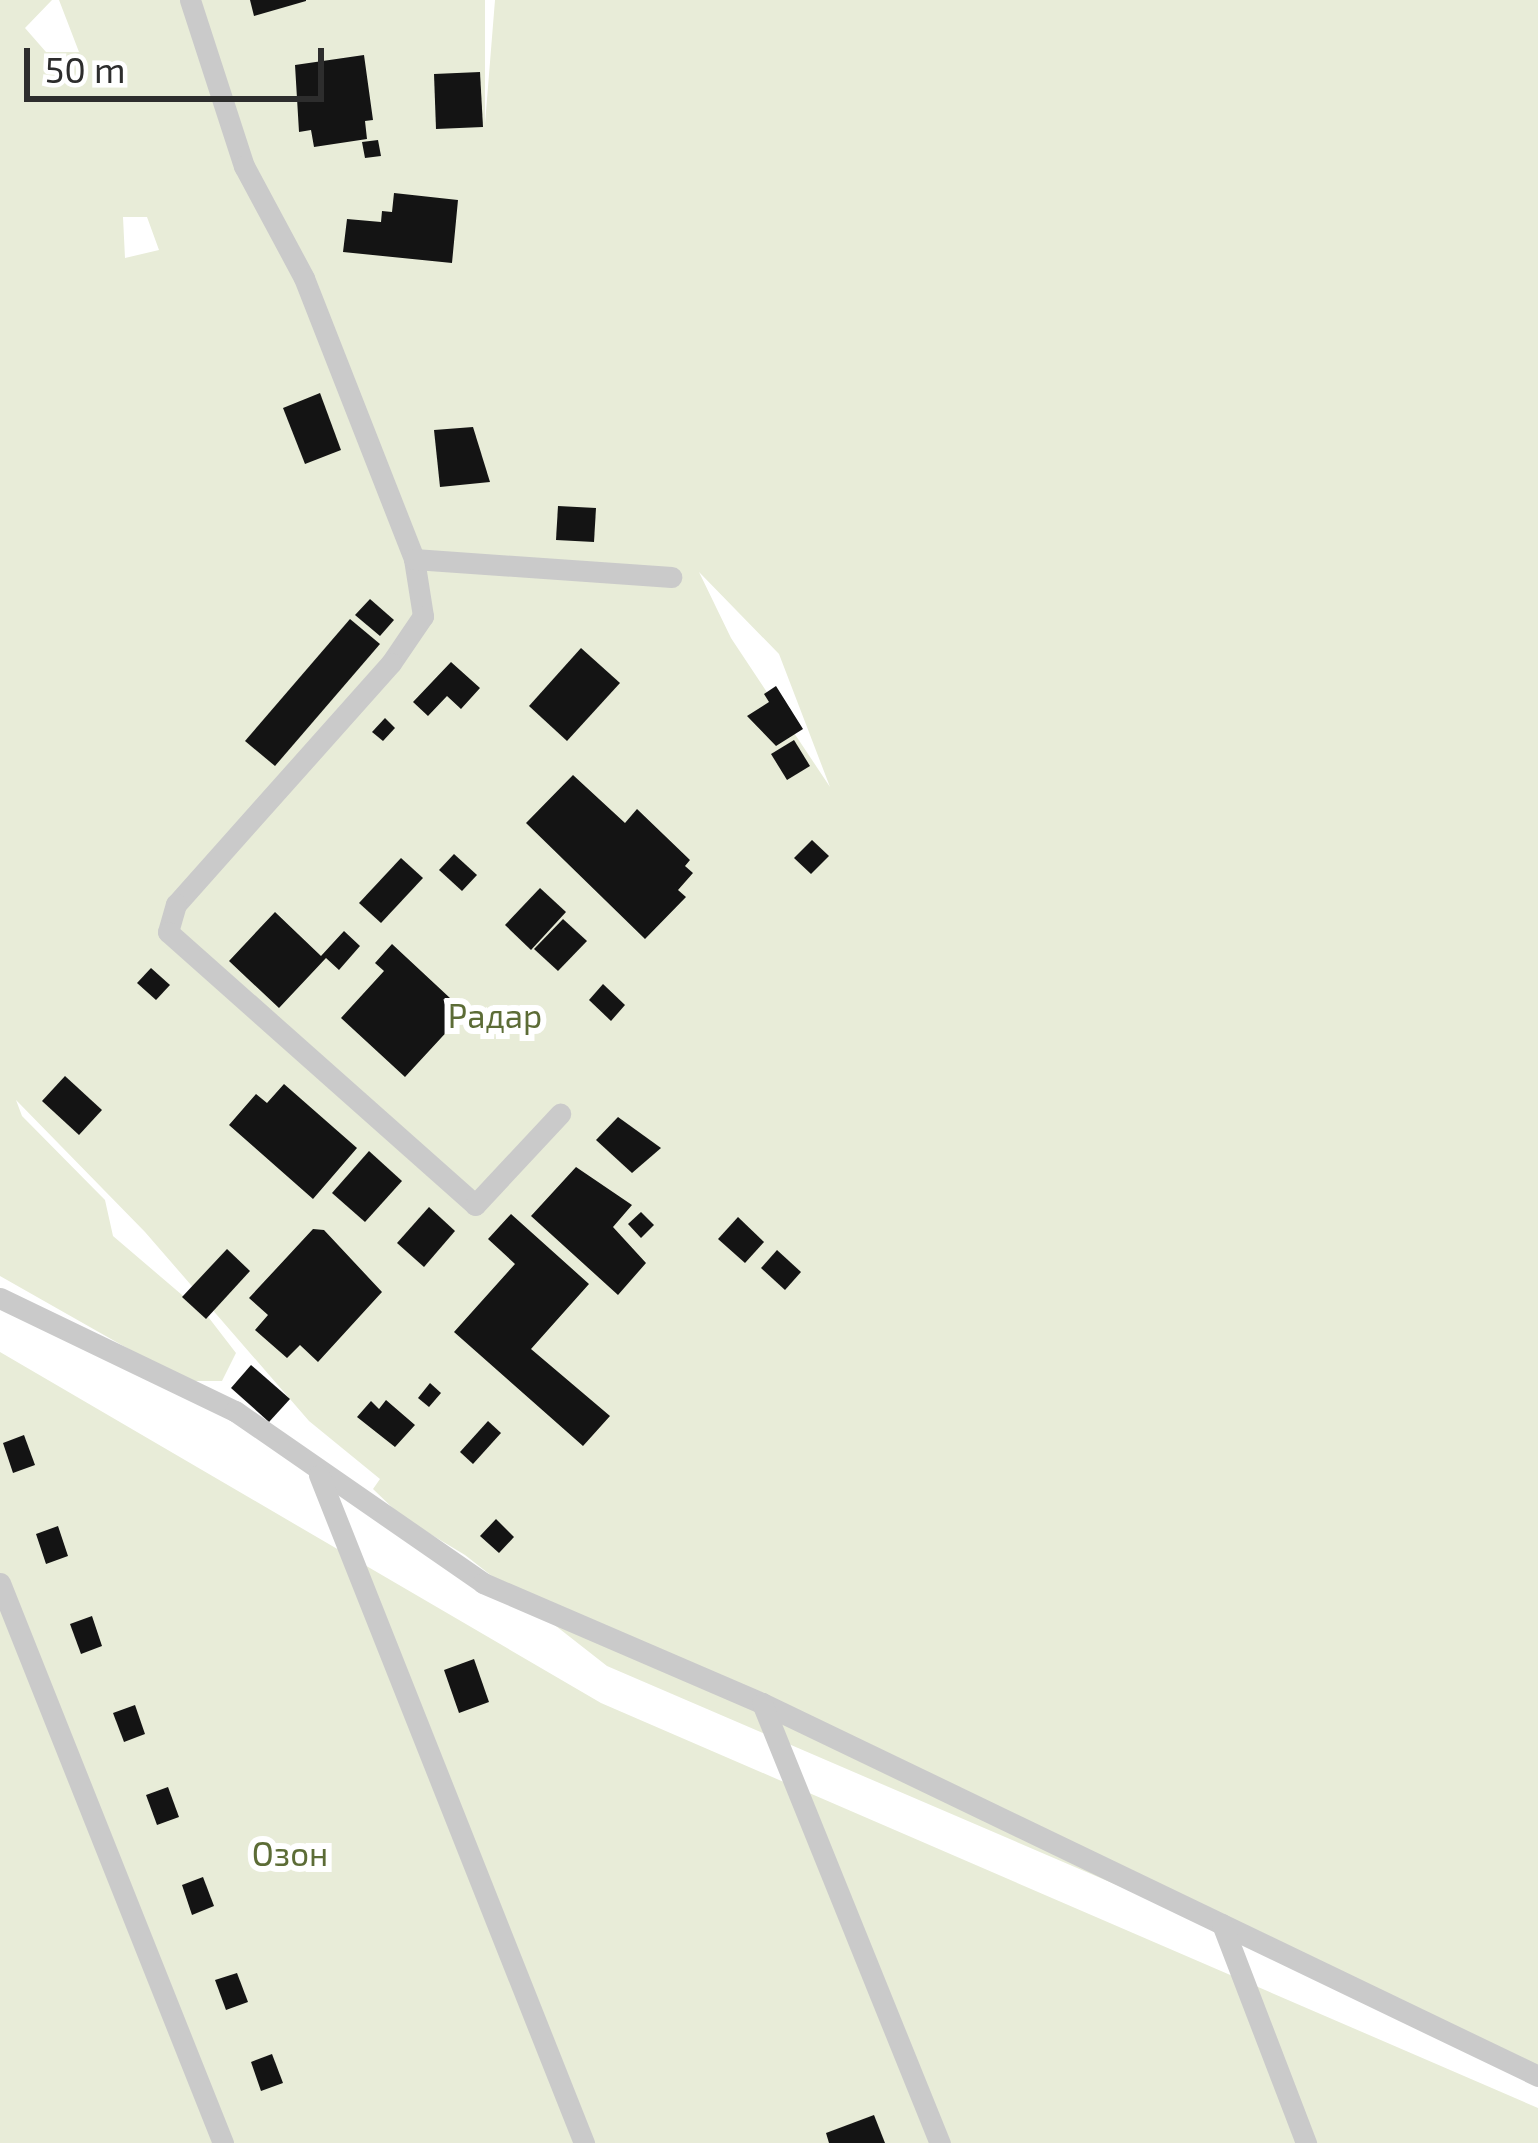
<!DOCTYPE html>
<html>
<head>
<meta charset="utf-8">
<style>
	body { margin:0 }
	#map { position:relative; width:1538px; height:2143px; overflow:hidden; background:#fff; font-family:"Exo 2",sans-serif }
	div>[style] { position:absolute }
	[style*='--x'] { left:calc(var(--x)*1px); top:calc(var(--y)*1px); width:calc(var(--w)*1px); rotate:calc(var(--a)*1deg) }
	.green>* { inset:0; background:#e8ecd8 }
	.building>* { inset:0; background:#141414 }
	.service>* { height:21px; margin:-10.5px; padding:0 10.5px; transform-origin:10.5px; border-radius:10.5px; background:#cacaca }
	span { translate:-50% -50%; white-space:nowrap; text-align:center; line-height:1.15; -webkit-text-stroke:12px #fff; paint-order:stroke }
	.park-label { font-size:33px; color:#5c6c36 }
	.scale { position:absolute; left:24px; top:48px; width:300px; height:54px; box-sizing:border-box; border:6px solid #2d2d2d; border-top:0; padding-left:15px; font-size:36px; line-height:42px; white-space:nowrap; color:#2d2d2d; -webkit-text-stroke:9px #fff; paint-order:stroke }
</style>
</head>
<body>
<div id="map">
	<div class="green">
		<div style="clip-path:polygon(evenodd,0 0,52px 0,25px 28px,46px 52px,79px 52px,59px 0,485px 0,485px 124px,495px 0,1538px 0,1538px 2066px,607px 1666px,465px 1555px,402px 1517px,373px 1489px,380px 1479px,309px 1421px,145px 1232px,16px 1100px,22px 1116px,105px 1200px,113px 1236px,209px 1318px,236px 1353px,222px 1381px,185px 1381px,0 1276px,0 0,123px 217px,147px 217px,159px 250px,125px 258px,123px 217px,0 0,699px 572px,779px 654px,830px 787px,731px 638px,699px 572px)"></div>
		<div style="clip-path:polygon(0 1352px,601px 1703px,1538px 2108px,1538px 2143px,0 2143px)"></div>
	</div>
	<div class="building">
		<div style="clip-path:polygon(250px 0,306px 0,306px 1px,254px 16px)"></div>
		<div style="clip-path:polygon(364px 55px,373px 120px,365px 121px,367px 139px,314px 147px,311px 130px,299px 132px,295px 65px)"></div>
		<div style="clip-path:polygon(480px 72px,483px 127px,436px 129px,434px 74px)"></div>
		<div style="clip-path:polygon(378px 140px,381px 156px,365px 158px,362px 142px)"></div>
		<div style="clip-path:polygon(394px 193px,458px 200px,452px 263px,343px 252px,347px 219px,381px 222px,382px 211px,392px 212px)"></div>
		<div style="clip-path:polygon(320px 393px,341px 450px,305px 464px,283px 408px)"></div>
		<div style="clip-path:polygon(473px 427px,490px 482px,440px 487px,434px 430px)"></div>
		<div style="clip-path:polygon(558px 506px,596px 508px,594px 542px,556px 540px)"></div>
		<div style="clip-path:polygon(370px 599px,394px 620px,380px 636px,355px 615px)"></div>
		<div style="clip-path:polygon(350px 619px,380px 644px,275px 766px,245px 741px)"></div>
		<div style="clip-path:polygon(581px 648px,620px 683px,567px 741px,529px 706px)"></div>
		<div style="clip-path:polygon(451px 662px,480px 688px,461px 709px,447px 696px,428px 716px,413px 702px)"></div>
		<div style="clip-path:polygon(776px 686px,803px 729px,776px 746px,747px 716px,769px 702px,764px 694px)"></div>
		<div style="clip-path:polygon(385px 718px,395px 728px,383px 741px,372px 732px)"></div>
		<div style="clip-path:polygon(794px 740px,810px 766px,787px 780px,771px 754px)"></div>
		<div style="clip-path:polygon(573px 775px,625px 823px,637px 809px,690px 860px,685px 866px,693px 873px,678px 890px,686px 897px,645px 939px,526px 823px)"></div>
		<div style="clip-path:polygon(812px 840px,829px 856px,811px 874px,794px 858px)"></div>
		<div style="clip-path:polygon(454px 854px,477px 875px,462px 891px,439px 870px)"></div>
		<div style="clip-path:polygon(401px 858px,423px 878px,381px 923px,359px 903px)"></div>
		<div style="clip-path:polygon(540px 888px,566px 912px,531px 950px,505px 925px)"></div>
		<div style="clip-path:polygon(275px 912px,321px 956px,344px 931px,360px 946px,339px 970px,326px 958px,279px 1008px,229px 961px)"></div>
		<div style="clip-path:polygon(563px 919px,587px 941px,558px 971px,534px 949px)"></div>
		<div style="clip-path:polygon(392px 944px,465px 1012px,405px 1077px,341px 1018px,384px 971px,375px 963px)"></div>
		<div style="clip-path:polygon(151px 968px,170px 985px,156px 1000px,137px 983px)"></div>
		<div style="clip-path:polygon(603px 984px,625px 1005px,611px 1021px,589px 1000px)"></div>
		<div style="clip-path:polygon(65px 1076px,102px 1110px,79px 1135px,42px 1101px)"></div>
		<div style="clip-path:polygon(284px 1084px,357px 1148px,313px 1199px,229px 1125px,256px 1094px,267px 1103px)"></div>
		<div style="clip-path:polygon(618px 1117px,661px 1148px,632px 1173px,596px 1140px)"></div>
		<div style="clip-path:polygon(369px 1151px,402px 1181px,365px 1222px,332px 1193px)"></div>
		<div style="clip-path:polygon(576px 1167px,632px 1205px,613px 1227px,646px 1263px,618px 1295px,531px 1216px)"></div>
		<div style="clip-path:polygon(429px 1207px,455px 1231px,424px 1267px,397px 1243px)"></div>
		<div style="clip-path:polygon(641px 1212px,654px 1225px,641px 1238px,628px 1224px)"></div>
		<div style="clip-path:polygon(511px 1214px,589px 1284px,531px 1349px,610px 1416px,583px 1446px,454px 1332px,515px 1264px,488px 1239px)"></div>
		<div style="clip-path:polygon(738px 1217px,764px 1242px,745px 1263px,718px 1239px)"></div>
		<div style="clip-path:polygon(313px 1229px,324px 1230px,382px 1292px,318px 1362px,300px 1345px,287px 1358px,255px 1330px,268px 1315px,249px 1298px)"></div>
		<div style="clip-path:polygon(227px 1249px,250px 1271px,206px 1319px,182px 1297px)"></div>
		<div style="clip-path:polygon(777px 1250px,801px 1272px,785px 1290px,761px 1268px)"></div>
		<div style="clip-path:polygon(251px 1365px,290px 1399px,269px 1422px,231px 1388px)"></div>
		<div style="clip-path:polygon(430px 1383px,441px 1393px,429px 1407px,418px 1398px)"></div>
		<div style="clip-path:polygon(386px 1400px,415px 1425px,395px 1447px,357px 1417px,371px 1401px,379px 1409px)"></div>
		<div style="clip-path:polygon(488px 1421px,501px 1433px,473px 1464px,460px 1452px)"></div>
		<div style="clip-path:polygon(24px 1435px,35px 1465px,13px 1473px,3px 1443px)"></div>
		<div style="clip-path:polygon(496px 1519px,514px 1537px,499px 1553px,480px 1536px)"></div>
		<div style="clip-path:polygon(58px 1526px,68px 1556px,46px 1564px,36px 1534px)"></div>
		<div style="clip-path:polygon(92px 1616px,102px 1646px,81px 1654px,70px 1624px)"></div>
		<div style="clip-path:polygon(474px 1659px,489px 1702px,459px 1713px,444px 1670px)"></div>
		<div style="clip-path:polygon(135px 1705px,145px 1734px,124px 1742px,113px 1713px)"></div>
		<div style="clip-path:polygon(168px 1787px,179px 1817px,157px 1825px,146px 1795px)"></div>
		<div style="clip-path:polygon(203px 1877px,214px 1906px,192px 1915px,182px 1885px)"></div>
		<div style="clip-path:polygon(237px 1973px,248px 2002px,226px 2010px,215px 1980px)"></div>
		<div style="clip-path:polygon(272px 2054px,283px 2083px,261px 2091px,251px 2062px)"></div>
		<div style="clip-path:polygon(874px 2115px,885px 2143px,829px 2143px,826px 2133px)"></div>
	</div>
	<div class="service">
		<div style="--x:190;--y:0;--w:175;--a:72"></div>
		<div style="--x:244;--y:166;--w:127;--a:61.8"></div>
		<div style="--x:304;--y:278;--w:302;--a:68.6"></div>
		<div style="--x:414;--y:559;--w:58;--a:81"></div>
		<div style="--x:423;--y:616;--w:57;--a:124.2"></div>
		<div style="--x:391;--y:663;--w:323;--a:131.7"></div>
		<div style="--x:176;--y:904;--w:29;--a:106"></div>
		<div style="--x:168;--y:932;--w:411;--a:41.6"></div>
		<div style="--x:475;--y:1205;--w:125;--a:-47"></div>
		<div style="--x:414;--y:559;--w:258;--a:4"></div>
		<div style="--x:0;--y:1298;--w:261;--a:25.7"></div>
		<div style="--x:235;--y:1411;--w:302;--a:34.7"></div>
		<div style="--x:483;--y:1583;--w:304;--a:23.3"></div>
		<div style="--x:762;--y:1703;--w:861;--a:25.67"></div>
		<div style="--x:319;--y:1475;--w:719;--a:68.36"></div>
		<div style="--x:0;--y:1583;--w:603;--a:68.29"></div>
		<div style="--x:762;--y:1703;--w:475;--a:68"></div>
		<div style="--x:1222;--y:1924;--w:235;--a:69"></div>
	</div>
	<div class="park-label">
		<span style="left:495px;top:1016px">Радар</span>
		<span style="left:290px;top:1854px">Озон</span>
	</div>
	<div class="scale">50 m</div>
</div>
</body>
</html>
